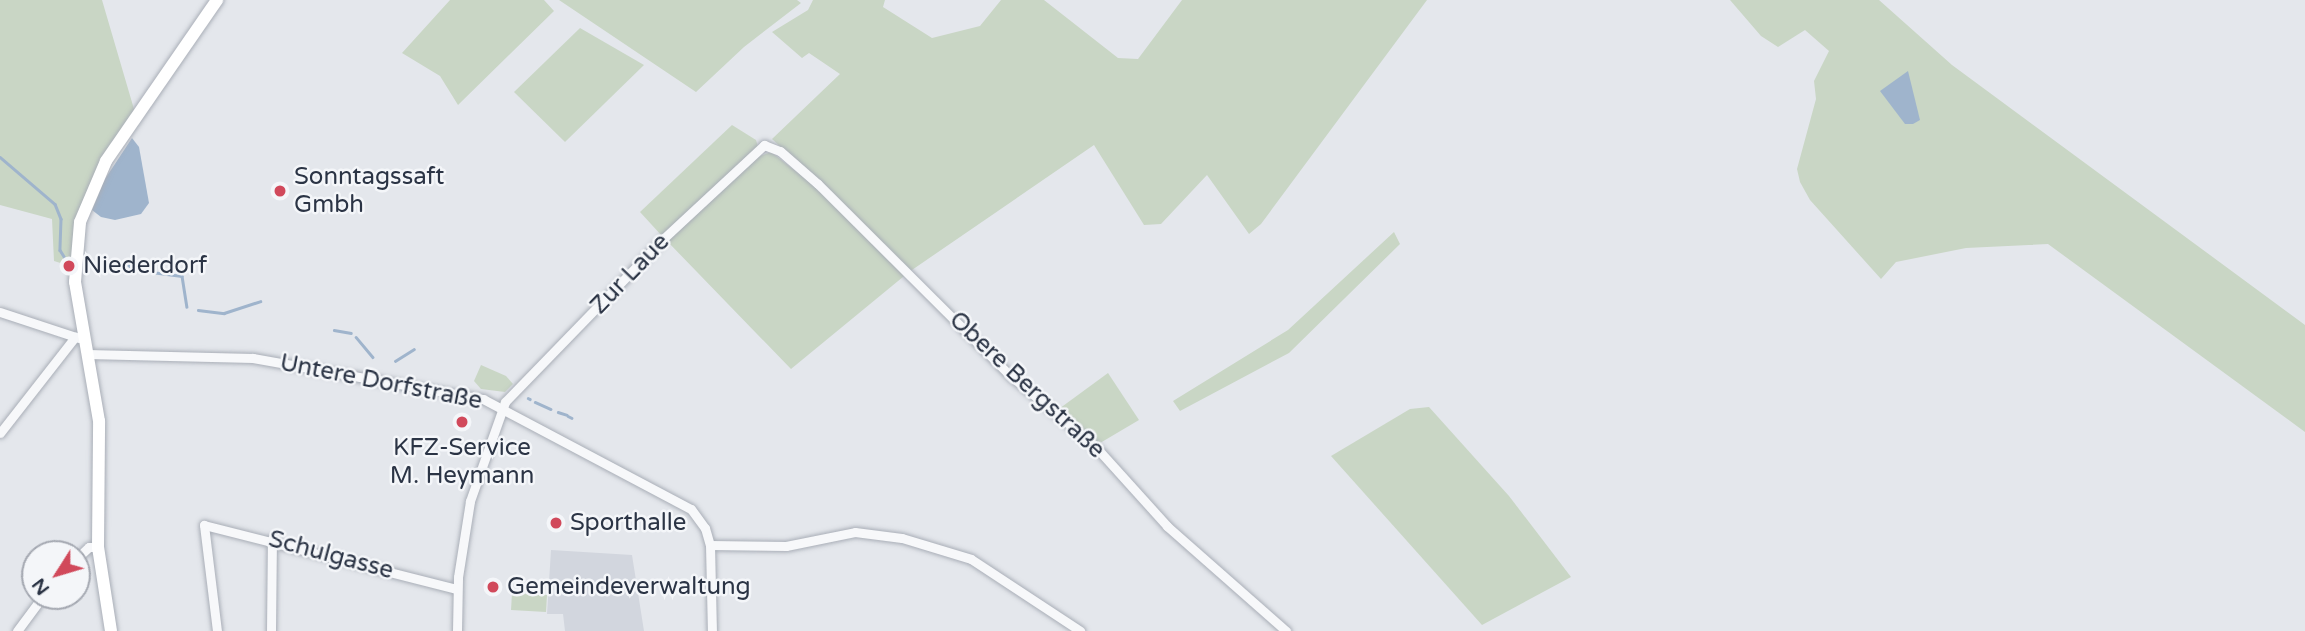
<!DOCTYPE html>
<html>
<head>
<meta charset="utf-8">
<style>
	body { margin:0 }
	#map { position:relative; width:2305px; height:631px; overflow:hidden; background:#e4e7ec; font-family:"Varela Round",sans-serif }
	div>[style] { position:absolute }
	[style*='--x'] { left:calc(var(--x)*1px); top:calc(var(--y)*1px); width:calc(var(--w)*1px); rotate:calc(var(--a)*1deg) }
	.built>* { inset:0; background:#d2d6de }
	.green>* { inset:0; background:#c9d6c5 }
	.water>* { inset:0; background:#9fb4cc }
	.stream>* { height:2.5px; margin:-1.25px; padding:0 1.25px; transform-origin:1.25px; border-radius:1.25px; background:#9fb4cc }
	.roads { filter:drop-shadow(0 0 2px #a9aeb7) drop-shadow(0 0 2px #a9aeb7) }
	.street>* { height:9px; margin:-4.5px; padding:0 4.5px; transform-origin:4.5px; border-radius:4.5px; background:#f7f8fa }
	.secondary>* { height:12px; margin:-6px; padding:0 6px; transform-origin:6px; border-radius:6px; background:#fff }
	.dots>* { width:19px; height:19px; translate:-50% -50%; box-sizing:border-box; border:4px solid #f4f6f9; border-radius:50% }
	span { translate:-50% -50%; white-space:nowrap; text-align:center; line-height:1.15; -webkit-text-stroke:5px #f4f6f9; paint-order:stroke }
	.poi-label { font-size:24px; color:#2b3445 }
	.left { translate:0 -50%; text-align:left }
	.street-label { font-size:24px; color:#2b3445 }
	.north { position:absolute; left:21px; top:540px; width:70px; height:70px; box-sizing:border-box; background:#f4f6f9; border:2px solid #a4a8b1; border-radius:50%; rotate:233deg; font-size:19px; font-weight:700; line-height:28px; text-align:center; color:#2b3445 }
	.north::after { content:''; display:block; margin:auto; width:24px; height:32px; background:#d1495b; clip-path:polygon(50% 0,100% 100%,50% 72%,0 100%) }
</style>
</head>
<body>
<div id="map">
	<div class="built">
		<div style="clip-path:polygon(551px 550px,632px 555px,644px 631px,565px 631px,563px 614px,547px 614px)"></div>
	</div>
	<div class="green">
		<div style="clip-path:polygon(0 0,102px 0,136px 116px,77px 220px,70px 266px,54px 261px,52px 219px,0 205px)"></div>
		<div style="clip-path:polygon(450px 0,544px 0,554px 11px,458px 105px,440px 76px,402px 53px)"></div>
		<div style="clip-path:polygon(559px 0,797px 0,801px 3px,744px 47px,696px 92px)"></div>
		<div style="clip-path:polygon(813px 0,885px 0,883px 7px,932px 38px,980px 26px,1001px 0,1044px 0,1118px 58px,1138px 59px,1182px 0,1427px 0,1261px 224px,1249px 234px,1207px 175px,1161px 224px,1144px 225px,1094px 145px,909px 272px,791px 369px,667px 241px,757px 157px,771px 152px,864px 224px,772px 139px,840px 74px,809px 53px,802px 58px,772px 32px,808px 10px)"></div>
		<div style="clip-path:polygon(1730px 0,1879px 0,1952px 65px,2305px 325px,2305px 432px,2048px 244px,1966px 248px,1896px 262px,1881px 279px,1810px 200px,1800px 182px,1797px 169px,1816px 99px,1814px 81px,1829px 51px,1805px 30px,1778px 47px,1761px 36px)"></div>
		<div style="clip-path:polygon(580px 28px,644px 65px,565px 142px,514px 92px)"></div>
		<div style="clip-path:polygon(732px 125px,756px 140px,758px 147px,662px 236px,640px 212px)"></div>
		<div style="clip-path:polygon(1394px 232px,1400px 244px,1289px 353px,1180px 411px,1173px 401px,1288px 330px)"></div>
		<div style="clip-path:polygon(481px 365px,506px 376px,513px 384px,505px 392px,481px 389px,474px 381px)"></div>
		<div style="clip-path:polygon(1108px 373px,1139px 420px,1095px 446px,1052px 414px)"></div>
		<div style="clip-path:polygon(1429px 407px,1509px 496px,1571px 577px,1482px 625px,1331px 456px,1410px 409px)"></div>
		<div style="clip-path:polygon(512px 593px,547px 595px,546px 612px,511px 610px)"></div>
	</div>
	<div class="water">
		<div style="clip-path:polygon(1908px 71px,1920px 120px,1913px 124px,1905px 124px,1880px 91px)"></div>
		<div style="clip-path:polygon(132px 138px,139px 147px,149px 203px,141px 214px,115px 220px,101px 217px,92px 210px,105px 179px)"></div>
	</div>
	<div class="stream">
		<div style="--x:0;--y:157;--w:72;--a:40.5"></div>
		<div style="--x:55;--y:204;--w:16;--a:68"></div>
		<div style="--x:61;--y:219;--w:31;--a:92"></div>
		<div style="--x:60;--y:250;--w:9;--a:58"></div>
		<div style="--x:81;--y:263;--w:46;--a:1.2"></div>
		<div style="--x:127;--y:264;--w:11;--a:34"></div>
		<div style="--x:136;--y:270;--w:46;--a:7.4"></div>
		<div style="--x:182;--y:276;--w:31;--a:81"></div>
		<div style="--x:198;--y:310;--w:26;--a:7"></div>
		<div style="--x:224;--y:313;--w:38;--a:-18"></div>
		<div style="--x:334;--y:330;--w:17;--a:10"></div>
		<div style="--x:356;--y:337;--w:26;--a:50"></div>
		<div style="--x:395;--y:361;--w:22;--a:-32"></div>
		<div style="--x:528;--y:398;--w:2;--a:27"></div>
		<div style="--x:535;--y:402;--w:17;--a:24"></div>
		<div style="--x:558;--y:412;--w:9;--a:18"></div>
		<div style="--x:568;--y:416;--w:4;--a:27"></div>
	</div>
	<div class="roads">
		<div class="street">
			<div style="--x:0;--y:312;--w:83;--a:18.2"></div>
			<div style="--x:87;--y:354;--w:166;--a:1.4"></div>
			<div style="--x:253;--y:358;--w:234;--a:10.1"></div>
			<div style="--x:483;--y:399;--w:235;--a:27.9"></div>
			<div style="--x:691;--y:509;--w:24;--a:54"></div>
			<div style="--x:705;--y:528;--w:18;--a:74"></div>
			<div style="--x:710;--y:545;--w:86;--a:88.7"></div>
			<div style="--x:0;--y:433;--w:122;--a:-52"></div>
			<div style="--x:710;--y:545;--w:76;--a:0.8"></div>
			<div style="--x:786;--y:546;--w:70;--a:-11.5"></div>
			<div style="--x:855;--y:532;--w:47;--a:7.3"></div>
			<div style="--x:902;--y:538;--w:72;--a:16.9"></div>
			<div style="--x:971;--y:559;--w:131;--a:33.4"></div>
			<div style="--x:77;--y:558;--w:16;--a:-43"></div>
			<div style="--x:89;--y:547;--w:9;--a:0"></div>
			<div style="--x:17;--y:631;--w:44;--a:-53.4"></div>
			<div style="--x:217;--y:631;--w:107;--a:-97"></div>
			<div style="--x:204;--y:525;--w:261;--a:14.2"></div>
			<div style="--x:271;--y:631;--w:92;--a:-89.4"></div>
			<div style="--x:457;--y:631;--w:54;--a:-88.9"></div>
			<div style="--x:458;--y:577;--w:77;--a:-81"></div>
			<div style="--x:470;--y:501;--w:105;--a:-70.5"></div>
			<div style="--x:505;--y:402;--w:228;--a:-45.9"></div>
			<div style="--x:664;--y:238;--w:137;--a:-42.9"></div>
			<div style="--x:764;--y:145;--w:17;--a:21"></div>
			<div style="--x:780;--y:151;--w:50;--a:41"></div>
			<div style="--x:818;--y:184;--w:274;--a:44.9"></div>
			<div style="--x:1012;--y:377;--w:108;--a:39.7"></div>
			<div style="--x:1095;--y:446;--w:108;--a:48"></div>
			<div style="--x:1167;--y:526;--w:159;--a:41.4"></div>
		</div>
		<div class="secondary">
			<div style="--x:111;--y:631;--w:85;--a:-98.8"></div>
			<div style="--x:98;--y:547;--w:126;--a:-89.5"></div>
			<div style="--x:99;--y:421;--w:141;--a:-99.8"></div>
			<div style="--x:75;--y:282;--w:60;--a:-85.2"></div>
			<div style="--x:80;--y:222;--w:66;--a:-66.9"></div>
			<div style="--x:106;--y:161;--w:196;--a:-55.4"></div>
		</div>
	</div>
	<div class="dots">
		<div style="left:280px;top:191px;background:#d1495b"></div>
		<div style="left:69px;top:266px;background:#d1495b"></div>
		<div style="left:462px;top:422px;background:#d1495b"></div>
		<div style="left:556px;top:523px;background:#d1495b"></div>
		<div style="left:493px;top:587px;background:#d1495b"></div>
	</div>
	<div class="poi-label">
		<span class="left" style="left:294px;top:191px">Sonntagssaft<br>Gmbh</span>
		<span class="left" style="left:83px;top:266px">Niederdorf</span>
		<span style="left:462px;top:462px">KFZ-Service<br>M. Heymann</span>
		<span class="left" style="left:570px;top:523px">Sporthalle</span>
		<span class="left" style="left:507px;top:587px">Gemeindeverwaltung</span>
	</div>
	<div class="street-label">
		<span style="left:630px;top:274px;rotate:-46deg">Zur Laue</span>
		<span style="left:381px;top:382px;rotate:11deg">Untere Dorfstraße</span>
		<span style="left:1027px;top:385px;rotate:43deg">Obere Bergstraße</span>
		<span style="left:331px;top:555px;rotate:15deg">Schulgasse</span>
	</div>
	<div class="north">N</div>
</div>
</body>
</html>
